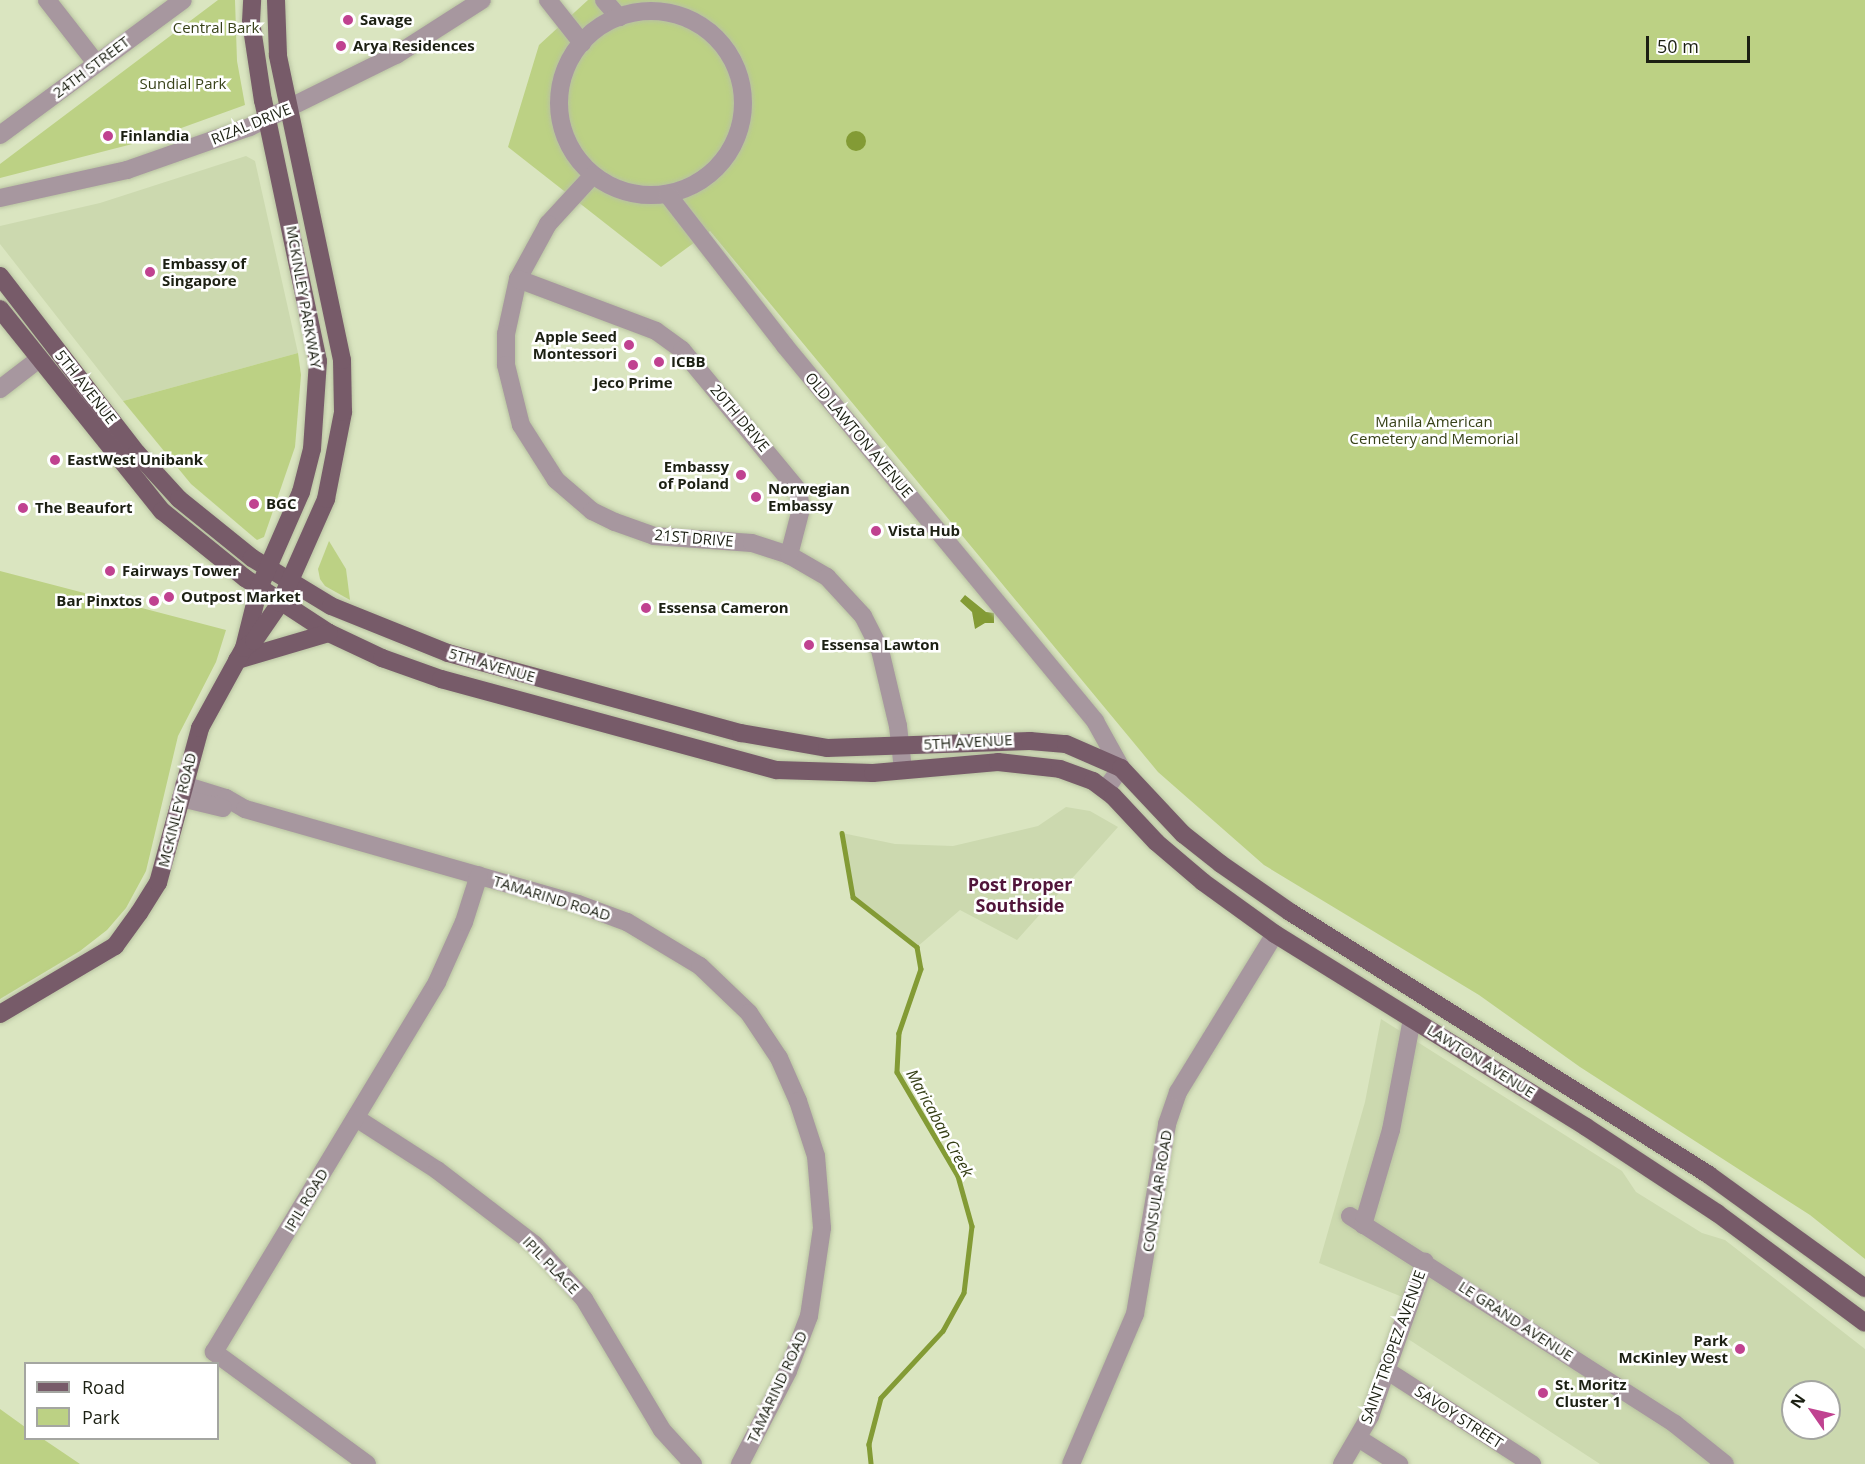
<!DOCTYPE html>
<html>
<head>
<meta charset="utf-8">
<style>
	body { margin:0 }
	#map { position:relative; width:1865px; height:1464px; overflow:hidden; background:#dae5c0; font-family:"Open Sans",sans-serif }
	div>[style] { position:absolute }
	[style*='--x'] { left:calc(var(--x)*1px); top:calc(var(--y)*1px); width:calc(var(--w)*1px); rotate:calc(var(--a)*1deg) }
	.built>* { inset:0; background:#ccd9af }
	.green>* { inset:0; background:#bcd184 }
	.water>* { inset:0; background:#839b35 }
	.round { border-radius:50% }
	.stream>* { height:4.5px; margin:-2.25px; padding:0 2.25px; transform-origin:2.25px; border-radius:2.25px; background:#839b35 }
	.roads { filter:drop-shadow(0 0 2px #b8c2a1) drop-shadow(0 0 2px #b8c2a1) }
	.minor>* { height:18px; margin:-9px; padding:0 9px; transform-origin:9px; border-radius:9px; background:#a7979f }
	.minor>.ring { margin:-9px; padding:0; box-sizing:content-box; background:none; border:18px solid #a7979f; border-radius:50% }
	.major>* { height:18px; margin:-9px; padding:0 9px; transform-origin:9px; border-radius:9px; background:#775b69 }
	.dots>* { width:16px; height:16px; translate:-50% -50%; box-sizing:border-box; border:3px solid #fff; border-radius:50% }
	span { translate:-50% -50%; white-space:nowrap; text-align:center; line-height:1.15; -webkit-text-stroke:5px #fff; paint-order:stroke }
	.poi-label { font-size:15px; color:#1c2013; font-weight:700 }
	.left { translate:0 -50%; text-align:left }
	.right { translate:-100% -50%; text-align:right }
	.park-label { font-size:15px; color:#384219 }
	.street-label { font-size:15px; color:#1c2013 }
	.water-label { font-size:16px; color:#343e14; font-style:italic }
	.quarter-label { font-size:18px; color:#51153a; font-weight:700 }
	.legend { position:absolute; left:24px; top:1362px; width:195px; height:78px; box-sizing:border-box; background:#fff; border:2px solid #a4a6a1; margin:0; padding:8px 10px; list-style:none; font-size:18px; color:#1c2013 }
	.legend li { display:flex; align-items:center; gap:12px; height:30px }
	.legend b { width:30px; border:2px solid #a4a6a1 }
	.north { position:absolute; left:1781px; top:1380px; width:60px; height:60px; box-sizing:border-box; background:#fff; border:2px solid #a4a6a1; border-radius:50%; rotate:304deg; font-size:16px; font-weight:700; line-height:24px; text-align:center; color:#1c2013 }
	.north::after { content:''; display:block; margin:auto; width:21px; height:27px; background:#c04290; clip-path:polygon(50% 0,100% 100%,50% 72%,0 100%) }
	.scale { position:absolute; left:1646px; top:36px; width:104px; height:27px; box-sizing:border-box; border:3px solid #1c2013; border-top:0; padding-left:8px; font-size:18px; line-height:21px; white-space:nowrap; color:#1c2013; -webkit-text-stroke:4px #fff; paint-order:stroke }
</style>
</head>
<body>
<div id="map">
	<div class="built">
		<div style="clip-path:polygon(246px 156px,255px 161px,298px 353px,123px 401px,0 244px,0 226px,100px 203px)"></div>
		<div style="clip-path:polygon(1066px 807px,1090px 811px,1118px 827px,1017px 940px,960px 910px,917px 947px,853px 897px,842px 833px,895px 844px,953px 846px,1038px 826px)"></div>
		<div style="clip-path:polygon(evenodd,1381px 1019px,1622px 1171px,1636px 1192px,1702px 1233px,1725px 1240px,1865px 1349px,1865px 1464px,1600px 1464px,1405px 1337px,1417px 1303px,1319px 1263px,1365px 1102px,1381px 1019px,1793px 1392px,1829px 1392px,1829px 1428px,1793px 1428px,1793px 1392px)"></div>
	</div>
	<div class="green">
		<div style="clip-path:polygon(218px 0,235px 0,237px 61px,245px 105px,148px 140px,0 178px,0 164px)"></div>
		<div style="clip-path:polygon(588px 0,1865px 0,1865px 1259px,1810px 1215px,1580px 1067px,1479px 995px,1264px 865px,1158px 772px,710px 231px,661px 267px,508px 147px,539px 45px)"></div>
		<div style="clip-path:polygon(298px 353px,301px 375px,295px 447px,264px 537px,257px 540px,191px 484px,123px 401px)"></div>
		<div style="clip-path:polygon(329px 541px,346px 569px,350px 600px,325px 586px,320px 579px,318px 569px)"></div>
		<div style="clip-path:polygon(0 571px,226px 630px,216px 662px,178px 736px,146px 871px,126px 908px,107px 930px,80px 951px,0 999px)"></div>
		<div style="clip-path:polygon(0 1409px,25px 1427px,26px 1438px,43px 1439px,80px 1464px,0 1464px)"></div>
	</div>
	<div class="water">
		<div class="round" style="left:846px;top:131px;width:20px;height:20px"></div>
		<div style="clip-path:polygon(965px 595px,986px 612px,994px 613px,994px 623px,985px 623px,975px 629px,972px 612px,960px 601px)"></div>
	</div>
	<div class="stream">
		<div style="--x:842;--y:833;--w:65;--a:80.2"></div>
		<div style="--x:853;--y:897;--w:81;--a:38"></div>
		<div style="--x:917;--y:947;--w:22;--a:80"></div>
		<div style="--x:921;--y:969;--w:68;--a:109"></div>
		<div style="--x:899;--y:1033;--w:39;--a:93"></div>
		<div style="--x:897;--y:1072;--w:121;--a:59.6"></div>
		<div style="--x:958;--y:1176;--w:52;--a:74.4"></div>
		<div style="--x:972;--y:1226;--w:67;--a:96.8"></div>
		<div style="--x:964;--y:1293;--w:43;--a:118.9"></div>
		<div style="--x:943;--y:1331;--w:91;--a:132.8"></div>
		<div style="--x:881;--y:1398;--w:48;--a:104.6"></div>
		<div style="--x:869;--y:1444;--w:20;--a:84"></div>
	</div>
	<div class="roads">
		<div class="minor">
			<div style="--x:47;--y:0;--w:80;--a:52.1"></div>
			<div style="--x:548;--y:0;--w:55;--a:51.7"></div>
			<div style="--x:604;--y:0;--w:23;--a:49"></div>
			<div class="ring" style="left:559px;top:11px;width:166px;height:166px"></div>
			<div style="--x:0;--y:135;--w:227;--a:-36.4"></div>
			<div style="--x:593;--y:175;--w:67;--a:132.6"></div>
			<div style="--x:548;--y:224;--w:63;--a:118.6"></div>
			<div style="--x:518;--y:279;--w:56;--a:102.3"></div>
			<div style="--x:506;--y:334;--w:31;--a:90"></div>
			<div style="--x:506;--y:365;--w:62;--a:76"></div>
			<div style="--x:521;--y:425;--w:65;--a:57.5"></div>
			<div style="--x:556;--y:480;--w:48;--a:40.7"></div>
			<div style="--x:592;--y:511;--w:25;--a:26"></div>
			<div style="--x:615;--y:522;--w:41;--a:19.7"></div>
			<div style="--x:654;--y:536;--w:98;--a:4.1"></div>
			<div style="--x:752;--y:543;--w:39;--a:18"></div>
			<div style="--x:789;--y:555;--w:44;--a:30.1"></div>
			<div style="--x:827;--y:577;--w:53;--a:47.3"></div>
			<div style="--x:863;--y:616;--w:38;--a:63"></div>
			<div style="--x:880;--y:650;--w:78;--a:76.7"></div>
			<div style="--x:898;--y:726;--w:43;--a:83.4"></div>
			<div style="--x:668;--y:195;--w:191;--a:52.2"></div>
			<div style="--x:785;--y:346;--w:487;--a:50.4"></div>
			<div style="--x:1095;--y:721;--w:54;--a:61"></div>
			<div style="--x:1121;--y:768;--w:27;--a:126"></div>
			<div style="--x:0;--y:198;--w:130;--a:-12.4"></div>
			<div style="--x:127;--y:170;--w:130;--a:-19.3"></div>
			<div style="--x:250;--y:127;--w:163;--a:-26.3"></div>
			<div style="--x:396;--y:55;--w:102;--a:-32.6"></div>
			<div style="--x:518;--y:279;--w:147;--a:20.6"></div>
			<div style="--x:656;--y:331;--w:32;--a:36"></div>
			<div style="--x:682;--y:350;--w:182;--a:50.4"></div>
			<div style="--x:798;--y:490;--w:19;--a:81"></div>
			<div style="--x:801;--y:509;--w:48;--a:104.6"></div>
			<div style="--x:0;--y:389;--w:49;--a:-37.6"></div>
			<div style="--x:184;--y:785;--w:44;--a:17.2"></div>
			<div style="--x:226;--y:798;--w:22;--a:30"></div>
			<div style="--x:245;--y:809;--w:346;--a:15.9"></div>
			<div style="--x:578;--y:904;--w:52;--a:20.2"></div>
			<div style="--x:627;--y:922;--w:85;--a:31.1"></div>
			<div style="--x:700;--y:966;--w:68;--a:43.8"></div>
			<div style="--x:749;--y:1013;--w:54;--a:56.3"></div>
			<div style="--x:779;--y:1058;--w:47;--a:66.2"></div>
			<div style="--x:798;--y:1101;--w:58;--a:71.9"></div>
			<div style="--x:816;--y:1156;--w:72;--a:85.2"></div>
			<div style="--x:822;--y:1228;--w:89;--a:98.4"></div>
			<div style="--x:809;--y:1316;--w:59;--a:110.9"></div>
			<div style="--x:788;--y:1371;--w:105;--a:117.3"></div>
			<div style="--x:181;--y:798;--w:43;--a:13.4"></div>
			<div style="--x:356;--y:1118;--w:96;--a:32.7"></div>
			<div style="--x:437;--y:1170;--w:123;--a:37.4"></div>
			<div style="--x:535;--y:1245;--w:73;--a:47.8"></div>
			<div style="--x:584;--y:1299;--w:152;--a:59.2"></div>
			<div style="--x:662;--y:1430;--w:46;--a:47.6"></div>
			<div style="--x:1350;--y:1216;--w:386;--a:32.6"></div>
			<div style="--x:1675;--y:1424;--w:64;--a:38.7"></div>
			<div style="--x:1363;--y:1225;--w:99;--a:-73.6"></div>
			<div style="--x:1391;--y:1130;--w:113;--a:-79.3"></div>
			<div style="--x:1386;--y:1370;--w:174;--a:32.8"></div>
			<div style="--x:1358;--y:1438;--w:49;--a:32.4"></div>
			<div style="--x:367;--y:1464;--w:190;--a:-143.8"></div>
			<div style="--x:214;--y:1352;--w:432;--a:-58.9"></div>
			<div style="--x:437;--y:982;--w:66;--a:-65.8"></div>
			<div style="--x:464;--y:922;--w:49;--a:-72.3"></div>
			<div style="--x:1071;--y:1464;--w:163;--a:-66.9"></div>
			<div style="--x:1135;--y:1314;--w:193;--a:-80.4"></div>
			<div style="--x:1167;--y:1124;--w:34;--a:-71"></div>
			<div style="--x:1178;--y:1092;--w:185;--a:-58.5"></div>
			<div style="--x:1342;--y:1464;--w:56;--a:-59.7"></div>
			<div style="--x:1370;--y:1416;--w:164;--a:-70.5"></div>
		</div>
		<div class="major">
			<div style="--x:0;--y:276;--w:224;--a:52.3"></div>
			<div style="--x:137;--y:453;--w:62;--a:47.6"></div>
			<div style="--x:179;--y:499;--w:94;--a:38.9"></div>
			<div style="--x:252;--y:558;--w:92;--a:31.3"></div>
			<div style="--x:331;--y:606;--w:126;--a:21.9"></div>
			<div style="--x:448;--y:653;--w:304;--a:15.3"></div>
			<div style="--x:741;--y:733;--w:87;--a:9.9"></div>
			<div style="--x:827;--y:748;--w:203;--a:-2"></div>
			<div style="--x:1030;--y:741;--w:36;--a:5"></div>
			<div style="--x:1066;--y:744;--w:60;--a:23.6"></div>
			<div style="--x:1121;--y:768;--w:91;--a:46.8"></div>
			<div style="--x:1183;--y:834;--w:48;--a:38.3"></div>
			<div style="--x:1221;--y:864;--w:84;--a:34.8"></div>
			<div style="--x:1290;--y:912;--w:495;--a:32.1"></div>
			<div style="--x:1709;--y:1175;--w:193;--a:35.9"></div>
			<div style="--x:0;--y:309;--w:259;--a:51.3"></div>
			<div style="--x:162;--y:511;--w:107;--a:38.9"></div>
			<div style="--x:245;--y:578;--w:100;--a:33.2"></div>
			<div style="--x:329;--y:633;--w:59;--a:25.3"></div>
			<div style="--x:382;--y:658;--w:63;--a:19.6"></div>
			<div style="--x:441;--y:679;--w:348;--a:15.2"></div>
			<div style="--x:777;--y:770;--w:96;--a:1.8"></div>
			<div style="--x:873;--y:773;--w:125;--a:-5"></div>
			<div style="--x:998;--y:762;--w:62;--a:6.4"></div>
			<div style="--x:1060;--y:769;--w:35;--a:20"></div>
			<div style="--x:1093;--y:781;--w:25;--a:37"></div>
			<div style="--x:1113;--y:796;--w:63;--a:46.9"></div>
			<div style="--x:1156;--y:842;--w:62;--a:40.4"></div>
			<div style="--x:1203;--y:882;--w:89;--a:35.8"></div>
			<div style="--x:1275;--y:934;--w:366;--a:31.8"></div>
			<div style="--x:1586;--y:1127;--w:157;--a:33.3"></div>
			<div style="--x:1717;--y:1213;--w:184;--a:36.6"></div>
			<div style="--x:244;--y:648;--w:62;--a:-76"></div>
			<div style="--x:259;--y:588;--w:105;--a:-66.4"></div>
			<div style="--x:301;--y:492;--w:44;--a:-75.7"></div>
			<div style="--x:312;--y:449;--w:88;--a:-86.1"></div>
			<div style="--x:318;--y:361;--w:266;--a:-101.9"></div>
			<div style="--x:263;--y:101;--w:80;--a:-98.6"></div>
			<div style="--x:251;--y:22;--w:22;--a:-87"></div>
			<div style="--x:237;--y:660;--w:96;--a:-16.4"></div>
			<div style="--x:0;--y:1014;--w:134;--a:-30.6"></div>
			<div style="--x:115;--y:946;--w:41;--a:-54"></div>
			<div style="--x:139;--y:913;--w:36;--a:-58"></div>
			<div style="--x:158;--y:883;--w:161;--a:-74.8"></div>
			<div style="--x:200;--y:728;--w:91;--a:-61.2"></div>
			<div style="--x:244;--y:648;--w:12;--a:-35"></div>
			<div style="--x:254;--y:641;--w:46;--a:-55.6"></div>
			<div style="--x:280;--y:603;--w:114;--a:-66.1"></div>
			<div style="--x:326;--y:499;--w:89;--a:-78.9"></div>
			<div style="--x:343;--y:412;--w:52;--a:-91.1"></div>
			<div style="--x:342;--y:360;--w:312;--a:-101.9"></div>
			<div style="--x:278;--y:55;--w:55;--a:-92.1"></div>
		</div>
	</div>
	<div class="dots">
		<div style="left:348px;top:20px;background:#c04290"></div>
		<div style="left:341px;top:46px;background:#c04290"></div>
		<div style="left:108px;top:136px;background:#c04290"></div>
		<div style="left:150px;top:272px;background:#c04290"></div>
		<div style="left:629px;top:345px;background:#c04290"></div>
		<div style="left:659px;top:362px;background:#c04290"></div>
		<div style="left:633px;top:365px;background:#c04290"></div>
		<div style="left:55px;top:460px;background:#c04290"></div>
		<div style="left:741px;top:475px;background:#c04290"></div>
		<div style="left:756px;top:497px;background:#c04290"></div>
		<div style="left:254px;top:504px;background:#c04290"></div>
		<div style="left:23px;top:508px;background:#c04290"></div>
		<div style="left:876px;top:531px;background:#c04290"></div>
		<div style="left:110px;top:571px;background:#c04290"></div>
		<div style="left:169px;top:597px;background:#c04290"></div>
		<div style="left:154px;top:601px;background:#c04290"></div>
		<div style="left:646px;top:608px;background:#c04290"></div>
		<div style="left:809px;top:645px;background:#c04290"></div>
		<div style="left:1740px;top:1349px;background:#c04290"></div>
		<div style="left:1543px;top:1393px;background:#c04290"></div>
	</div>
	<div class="poi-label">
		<span class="left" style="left:360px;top:20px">Savage</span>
		<span class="left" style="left:353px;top:46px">Arya Residences</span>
		<span class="left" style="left:120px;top:136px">Finlandia</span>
		<span class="left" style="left:162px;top:272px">Embassy of<br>Singapore</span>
		<span class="right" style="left:617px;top:345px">Apple Seed<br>Montessori</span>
		<span class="left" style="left:671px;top:362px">ICBB</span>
		<span style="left:633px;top:383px">Jeco Prime</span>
		<span class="left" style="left:67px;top:460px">EastWest Unibank</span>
		<span class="right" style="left:729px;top:475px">Embassy<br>of Poland</span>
		<span class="left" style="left:768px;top:497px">Norwegian<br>Embassy</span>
		<span class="left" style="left:266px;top:504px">BGC</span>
		<span class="left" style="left:35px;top:508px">The Beaufort</span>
		<span class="left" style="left:888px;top:531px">Vista Hub</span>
		<span class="left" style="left:122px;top:571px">Fairways Tower</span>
		<span class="left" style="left:181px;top:597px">Outpost Market</span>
		<span class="right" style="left:142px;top:601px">Bar Pinxtos</span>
		<span class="left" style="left:658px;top:608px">Essensa Cameron</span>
		<span class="left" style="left:821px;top:645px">Essensa Lawton</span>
		<span class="right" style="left:1728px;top:1349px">Park<br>McKinley West</span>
		<span class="left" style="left:1555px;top:1393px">St. Moritz<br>Cluster 1</span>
	</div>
	<div class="park-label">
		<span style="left:216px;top:28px">Central Bark</span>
		<span style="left:183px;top:84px">Sundial Park</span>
		<span style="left:1434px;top:430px">Manila American<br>Cemetery and Memorial</span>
	</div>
	<div class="street-label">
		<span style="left:91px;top:67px;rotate:-37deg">24TH STREET</span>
		<span style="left:251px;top:124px;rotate:-22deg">RIZAL DRIVE</span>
		<span style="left:304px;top:297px;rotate:80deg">MCKINLEY PARKWAY</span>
		<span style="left:86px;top:387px;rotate:52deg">5TH AVENUE</span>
		<span style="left:740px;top:418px;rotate:50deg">20TH DRIVE</span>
		<span style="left:859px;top:435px;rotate:50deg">OLD LAWTON AVENUE</span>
		<span style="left:694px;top:538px;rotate:5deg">21ST DRIVE</span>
		<span style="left:492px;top:665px;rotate:16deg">5TH AVENUE</span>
		<span style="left:968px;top:742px;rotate:-3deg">5TH AVENUE</span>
		<span style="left:177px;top:810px;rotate:-76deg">MCKINLEY ROAD</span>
		<span style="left:552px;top:898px;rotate:17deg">TAMARIND ROAD</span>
		<span style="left:1481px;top:1061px;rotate:32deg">LAWTON AVENUE</span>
		<span style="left:1157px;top:1191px;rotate:-81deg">CONSULAR ROAD</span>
		<span style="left:306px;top:1200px;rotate:-59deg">IPIL ROAD</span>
		<span style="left:551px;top:1265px;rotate:46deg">IPIL PLACE</span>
		<span style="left:1516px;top:1321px;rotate:33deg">LE GRAND AVENUE</span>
		<span style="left:1393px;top:1347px;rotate:-70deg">SAINT TROPEZ AVENUE</span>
		<span style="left:777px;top:1387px;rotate:-65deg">TAMARIND ROAD</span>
		<span style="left:1459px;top:1417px;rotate:33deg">SAVOY STREET</span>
	</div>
	<div class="water-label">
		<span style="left:940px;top:1123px;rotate:61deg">Maricaban Creek</span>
	</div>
	<div class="quarter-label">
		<span style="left:1020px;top:895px">Post Proper<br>Southside</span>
	</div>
	<ul class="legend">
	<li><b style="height:8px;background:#775b69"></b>Road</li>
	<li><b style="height:16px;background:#bcd184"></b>Park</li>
	</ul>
	<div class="north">N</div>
	<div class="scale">50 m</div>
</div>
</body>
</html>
